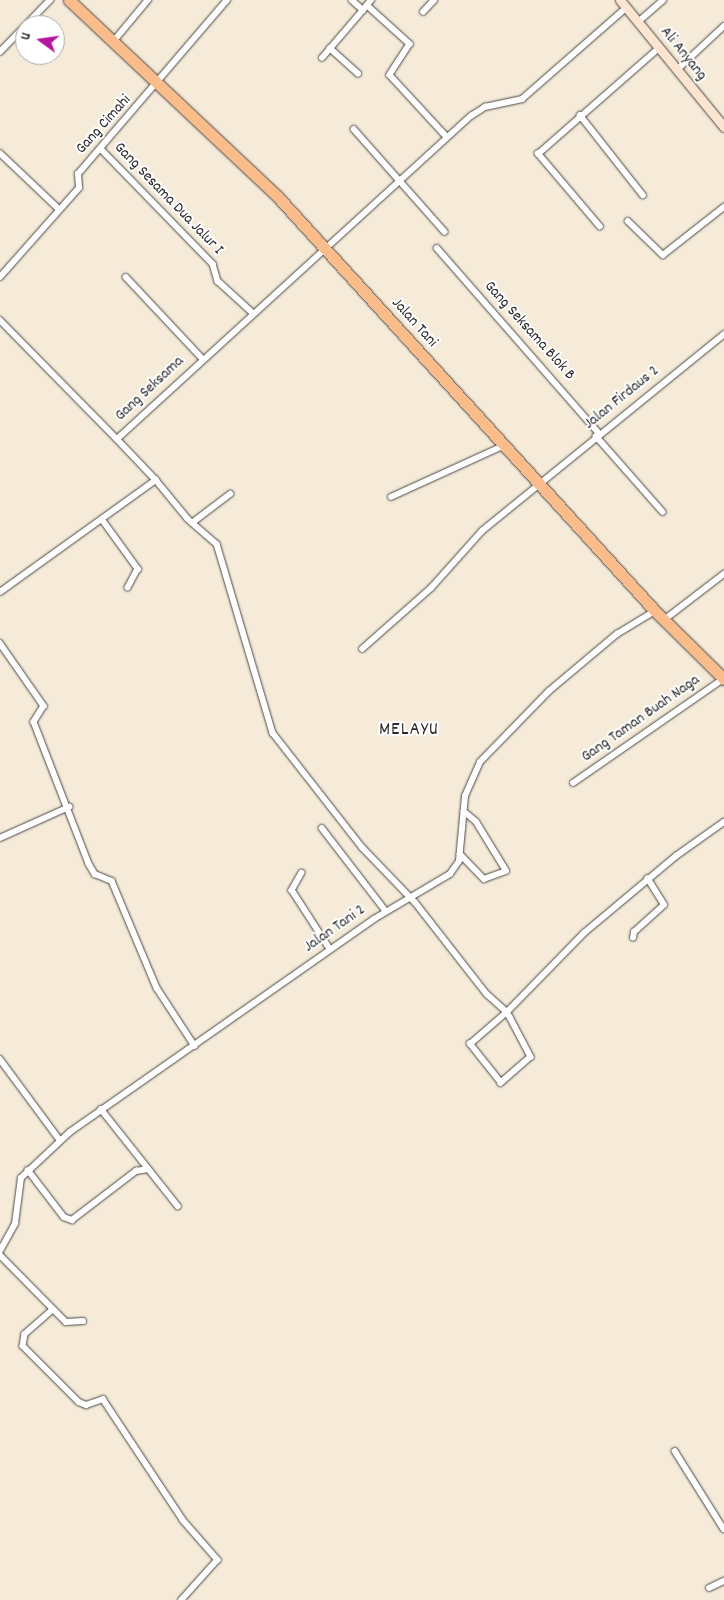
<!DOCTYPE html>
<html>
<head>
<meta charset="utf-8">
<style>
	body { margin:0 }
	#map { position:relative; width:724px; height:1600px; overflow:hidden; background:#f6ebd9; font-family:Dekko,sans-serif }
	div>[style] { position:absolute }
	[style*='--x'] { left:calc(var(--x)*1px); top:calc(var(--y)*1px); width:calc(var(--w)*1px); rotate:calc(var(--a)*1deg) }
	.roads { filter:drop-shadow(0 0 1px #494845) drop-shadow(0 0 1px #494845) }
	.street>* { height:5.5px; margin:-2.75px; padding:0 2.75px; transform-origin:2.75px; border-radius:2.75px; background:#fff }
	.secondary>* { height:9px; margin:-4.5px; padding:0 4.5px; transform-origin:4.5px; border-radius:4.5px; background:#fde4d0 }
	.highway>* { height:11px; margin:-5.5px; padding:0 5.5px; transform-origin:5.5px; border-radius:5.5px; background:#f9bc8a }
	span { translate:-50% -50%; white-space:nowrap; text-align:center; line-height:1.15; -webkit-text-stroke:4px #fff; paint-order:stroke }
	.street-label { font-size:16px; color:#2b2b2b }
	.quarter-label { font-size:19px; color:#2b2b2b; letter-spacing:1px }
	.north { position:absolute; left:15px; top:15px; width:50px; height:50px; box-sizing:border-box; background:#fff; border:1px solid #aaa; border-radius:50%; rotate:284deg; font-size:14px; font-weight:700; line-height:20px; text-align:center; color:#2b2b2b }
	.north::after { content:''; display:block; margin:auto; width:18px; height:22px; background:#b5179e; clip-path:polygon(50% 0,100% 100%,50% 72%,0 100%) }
</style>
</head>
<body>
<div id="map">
	<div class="roads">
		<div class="street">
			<div style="--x:352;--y:0;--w:15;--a:42"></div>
			<div style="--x:363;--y:10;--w:13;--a:-51"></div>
			<div style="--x:367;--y:5;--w:58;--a:42.2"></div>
			<div style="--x:410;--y:44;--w:37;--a:123"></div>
			<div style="--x:390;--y:75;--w:84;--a:47.4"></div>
			<div style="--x:423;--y:12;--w:16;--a:-47"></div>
			<div style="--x:638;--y:22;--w:33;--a:-41"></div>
			<div style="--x:26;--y:25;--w:35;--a:-46"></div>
			<div style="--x:113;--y:42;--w:55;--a:-50.2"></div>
			<div style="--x:330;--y:48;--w:38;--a:42"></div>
			<div style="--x:0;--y:52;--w:36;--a:-46"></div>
			<div style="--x:322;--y:58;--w:63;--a:-49.5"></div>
			<div style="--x:677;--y:70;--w:64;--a:-43.1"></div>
			<div style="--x:580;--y:115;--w:102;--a:51.8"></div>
			<div style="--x:354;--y:129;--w:137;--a:48.5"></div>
			<div style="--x:101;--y:149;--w:161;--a:45.8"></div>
			<div style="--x:213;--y:264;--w:18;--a:74"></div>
			<div style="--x:218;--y:281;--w:47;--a:42.4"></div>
			<div style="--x:0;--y:153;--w:81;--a:43.5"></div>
			<div style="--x:628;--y:221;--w:49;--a:44.2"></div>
			<div style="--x:663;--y:255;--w:78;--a:-38.2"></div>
			<div style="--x:600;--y:227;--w:96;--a:-130.3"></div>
			<div style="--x:538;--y:154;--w:161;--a:-41.2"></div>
			<div style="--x:437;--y:248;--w:246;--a:48.8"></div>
			<div style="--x:0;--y:277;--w:119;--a:-48.4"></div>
			<div style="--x:79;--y:188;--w:14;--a:-94"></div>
			<div style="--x:78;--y:174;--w:229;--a:-49.4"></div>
			<div style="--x:126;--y:277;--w:112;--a:46.8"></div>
			<div style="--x:0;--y:320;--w:167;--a:45.5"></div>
			<div style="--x:117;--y:439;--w:479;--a:-42.4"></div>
			<div style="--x:471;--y:116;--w:17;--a:-33"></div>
			<div style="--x:485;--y:107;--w:38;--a:-12"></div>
			<div style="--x:522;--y:99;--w:138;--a:-41.2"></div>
			<div style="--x:596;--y:436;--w:101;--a:48.6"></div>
			<div style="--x:117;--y:439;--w:57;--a:46.4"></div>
			<div style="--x:391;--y:497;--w:123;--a:-24.5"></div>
			<div style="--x:102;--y:519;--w:62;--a:54.2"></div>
			<div style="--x:138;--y:569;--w:21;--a:118"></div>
			<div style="--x:192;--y:523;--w:48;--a:-37.3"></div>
			<div style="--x:0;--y:592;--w:192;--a:-35.7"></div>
			<div style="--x:156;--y:480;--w:50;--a:50.6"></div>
			<div style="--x:188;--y:519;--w:38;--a:41"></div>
			<div style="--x:217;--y:544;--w:197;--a:73.5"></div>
			<div style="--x:273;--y:733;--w:145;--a:52"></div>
			<div style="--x:362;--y:847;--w:76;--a:46.1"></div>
			<div style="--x:415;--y:902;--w:117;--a:52"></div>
			<div style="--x:487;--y:994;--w:27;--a:42"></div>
			<div style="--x:507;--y:1012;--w:6;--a:59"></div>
			<div style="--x:510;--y:1017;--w:45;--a:62.3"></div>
			<div style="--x:531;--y:1057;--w:40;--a:139"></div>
			<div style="--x:501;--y:1083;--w:50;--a:-128.5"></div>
			<div style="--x:470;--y:1044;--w:49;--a:-40.9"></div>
			<div style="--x:507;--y:1012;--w:110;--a:-45.7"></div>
			<div style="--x:584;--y:933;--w:120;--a:-39.9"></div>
			<div style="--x:676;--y:856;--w:59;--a:-35.3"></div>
			<div style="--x:664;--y:620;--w:76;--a:-37.5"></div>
			<div style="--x:0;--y:643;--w:77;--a:55.1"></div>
			<div style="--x:44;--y:706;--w:19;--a:122"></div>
			<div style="--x:34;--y:722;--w:152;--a:68.8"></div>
			<div style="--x:89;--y:864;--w:12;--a:59"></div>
			<div style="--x:95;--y:874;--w:18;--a:22"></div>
			<div style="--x:112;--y:881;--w:116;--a:67.2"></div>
			<div style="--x:157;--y:988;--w:69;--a:56.8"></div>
			<div style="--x:362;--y:649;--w:92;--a:-41.5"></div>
			<div style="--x:431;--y:588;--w:76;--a:-48.2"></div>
			<div style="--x:482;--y:531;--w:312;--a:-39.1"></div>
			<div style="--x:573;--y:783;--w:183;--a:-34.7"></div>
			<div style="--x:322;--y:828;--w:105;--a:52.4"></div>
			<div style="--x:0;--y:838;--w:76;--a:-24.2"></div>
			<div style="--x:460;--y:854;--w:35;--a:46"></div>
			<div style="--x:484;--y:879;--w:23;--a:-20"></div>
			<div style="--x:506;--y:871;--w:57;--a:-121.5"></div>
			<div style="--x:476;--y:822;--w:16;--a:-140"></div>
			<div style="--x:302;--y:873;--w:20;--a:120"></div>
			<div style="--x:292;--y:890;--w:70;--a:57.2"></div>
			<div style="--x:633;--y:938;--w:6;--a:-81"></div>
			<div style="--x:634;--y:932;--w:40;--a:-42"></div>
			<div style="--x:664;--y:905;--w:31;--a:-122"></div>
			<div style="--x:0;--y:1059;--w:101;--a:53.5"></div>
			<div style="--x:101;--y:1109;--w:124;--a:51.6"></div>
			<div style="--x:28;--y:1170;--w:59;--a:52.5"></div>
			<div style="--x:64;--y:1217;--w:9;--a:21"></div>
			<div style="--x:72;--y:1220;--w:81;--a:-37.4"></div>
			<div style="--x:136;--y:1171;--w:12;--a:-9"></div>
			<div style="--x:0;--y:1251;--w:31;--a:-61"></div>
			<div style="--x:15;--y:1224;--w:46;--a:-82.6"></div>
			<div style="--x:21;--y:1178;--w:67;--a:-43.2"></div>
			<div style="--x:70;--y:1132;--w:371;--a:-35"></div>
			<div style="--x:374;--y:919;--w:88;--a:-30.6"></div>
			<div style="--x:450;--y:874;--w:16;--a:-55"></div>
			<div style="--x:459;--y:861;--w:65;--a:-84.7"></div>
			<div style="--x:465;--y:796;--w:37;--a:-66"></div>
			<div style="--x:480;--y:762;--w:99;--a:-45.8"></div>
			<div style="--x:549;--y:691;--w:89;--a:-40"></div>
			<div style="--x:617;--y:634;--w:44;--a:-31.2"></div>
			<div style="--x:0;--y:1255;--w:94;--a:45.4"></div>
			<div style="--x:66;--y:1322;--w:17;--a:-3"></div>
			<div style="--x:53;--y:1310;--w:37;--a:139"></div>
			<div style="--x:25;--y:1334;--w:12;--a:99"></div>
			<div style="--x:23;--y:1346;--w:79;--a:45"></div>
			<div style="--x:79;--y:1402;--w:8;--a:23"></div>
			<div style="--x:86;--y:1405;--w:18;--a:-19"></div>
			<div style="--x:103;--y:1399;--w:145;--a:56.5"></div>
			<div style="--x:183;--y:1520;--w:53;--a:48.8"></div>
			<div style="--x:218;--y:1560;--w:54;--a:132"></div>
			<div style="--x:675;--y:1451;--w:92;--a:57.9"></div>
			<div style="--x:709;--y:1588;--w:17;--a:-25"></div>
		</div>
		<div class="secondary">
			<div style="--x:620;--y:0;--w:164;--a:50.7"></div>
		</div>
		<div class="highway">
			<div style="--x:69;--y:0;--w:287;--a:43.3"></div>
			<div style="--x:278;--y:197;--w:560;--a:47.68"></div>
			<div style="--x:655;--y:611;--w:97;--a:44.6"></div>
		</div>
	</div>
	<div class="street-label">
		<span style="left:683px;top:54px;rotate:51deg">Ali Anyang</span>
		<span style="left:104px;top:125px;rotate:-48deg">Gang Cimahi</span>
		<span style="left:168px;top:199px;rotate:46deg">Gang Sesama Dua Jalur I</span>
		<span style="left:414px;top:323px;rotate:48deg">Jalan Tani</span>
		<span style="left:529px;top:331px;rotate:48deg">Gang Seksama Blok B</span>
		<span style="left:150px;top:389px;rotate:-43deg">Gang Seksama</span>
		<span style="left:622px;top:398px;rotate:-39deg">Jalan Firdaus 2</span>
		<span style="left:641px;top:719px;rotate:-35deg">Gang Taman Buah Naga</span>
		<span style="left:335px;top:929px;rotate:-35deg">Jalan Tani 2</span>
	</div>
	<div class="quarter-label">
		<span style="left:409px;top:731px">MELAYU</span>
	</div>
	<div class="north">U</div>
</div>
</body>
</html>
